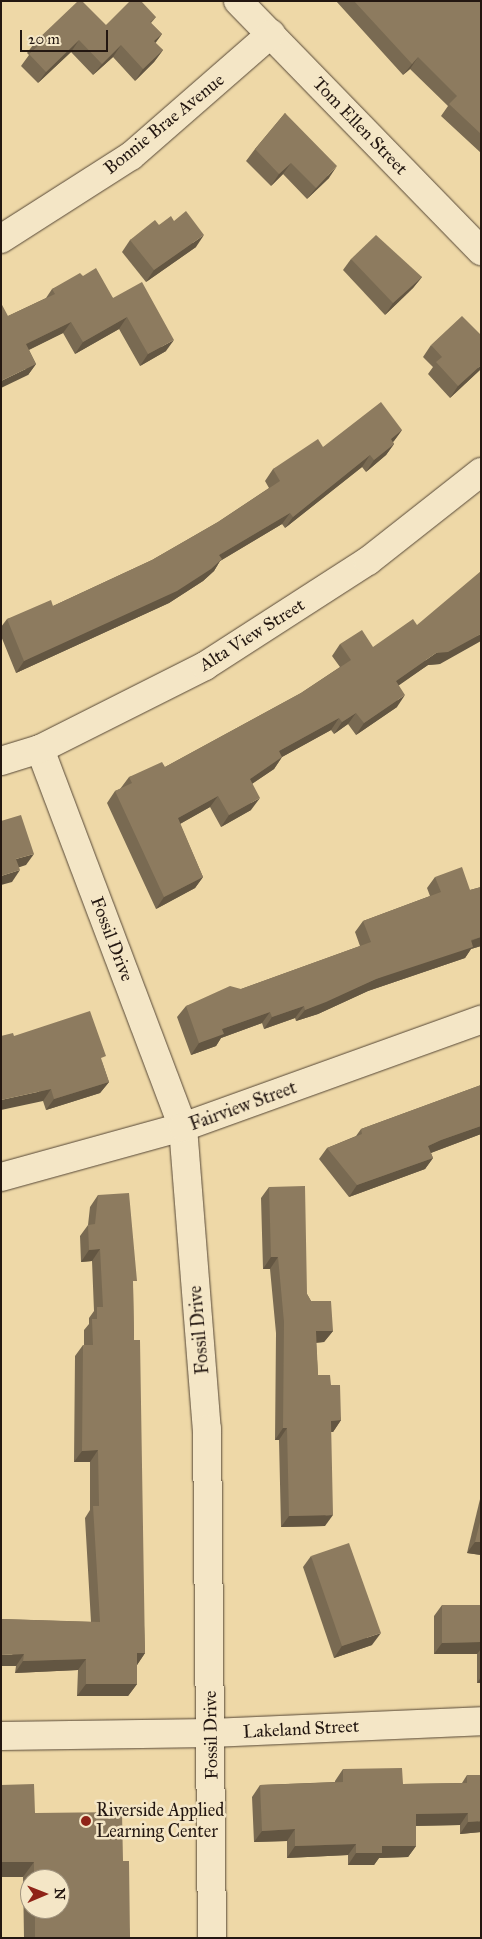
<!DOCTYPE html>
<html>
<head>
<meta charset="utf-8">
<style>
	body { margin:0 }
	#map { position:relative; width:482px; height:1939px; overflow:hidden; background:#eed8a7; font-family:"IM FELL Great Primer",serif }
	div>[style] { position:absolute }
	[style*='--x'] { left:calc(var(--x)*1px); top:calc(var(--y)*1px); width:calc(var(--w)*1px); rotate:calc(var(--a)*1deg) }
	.roads { filter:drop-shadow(0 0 1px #564736) drop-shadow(0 0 1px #564736) }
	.minor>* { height:28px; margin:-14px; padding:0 14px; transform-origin:14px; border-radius:14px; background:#f4e6c6 }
	.wall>* { inset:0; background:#796a52 }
	.shaded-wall>* { inset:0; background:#635642 }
	.building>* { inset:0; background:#8d7b5f }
	.dots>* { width:14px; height:14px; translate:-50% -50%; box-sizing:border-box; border:2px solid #f4e6c6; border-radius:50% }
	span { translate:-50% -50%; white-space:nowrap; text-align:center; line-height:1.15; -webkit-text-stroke:5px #f4e6c6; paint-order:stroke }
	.street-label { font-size:18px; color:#231711 }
	.poi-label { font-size:18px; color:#231711 }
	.left { translate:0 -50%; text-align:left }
	.frame { position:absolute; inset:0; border:2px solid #231711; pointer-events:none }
	.north { position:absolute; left:20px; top:1869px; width:50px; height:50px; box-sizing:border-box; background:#f4e6c6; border:1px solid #a0937e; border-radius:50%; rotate:89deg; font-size:14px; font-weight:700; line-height:20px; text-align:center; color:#231711 }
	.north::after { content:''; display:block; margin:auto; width:18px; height:22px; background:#8f2418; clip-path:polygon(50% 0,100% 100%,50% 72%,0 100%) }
	.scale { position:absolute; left:20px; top:30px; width:88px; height:22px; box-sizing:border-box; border:2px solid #231711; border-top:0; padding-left:6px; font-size:15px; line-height:18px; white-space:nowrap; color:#231711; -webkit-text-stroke:4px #f4e6c6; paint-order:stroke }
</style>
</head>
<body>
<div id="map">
	<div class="roads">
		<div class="minor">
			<div style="--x:238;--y:1;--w:349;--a:45.8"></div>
			<div style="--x:1;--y:239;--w:154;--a:-32.6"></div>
			<div style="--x:131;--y:156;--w:186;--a:-41.1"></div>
			<div style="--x:40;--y:749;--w:404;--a:69.3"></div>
			<div style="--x:183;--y:1127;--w:303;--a:85.5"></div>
			<div style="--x:207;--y:1429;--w:509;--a:89.44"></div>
			<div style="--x:1;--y:761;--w:41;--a:-17.1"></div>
			<div style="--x:40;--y:749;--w:185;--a:-26.7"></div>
			<div style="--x:205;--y:666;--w:194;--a:-32.8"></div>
			<div style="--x:368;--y:561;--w:144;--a:-38.2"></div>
			<div style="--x:1;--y:1177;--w:189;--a:-15.4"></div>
			<div style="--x:183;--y:1127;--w:317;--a:-19.8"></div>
			<div style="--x:1;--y:1736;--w:210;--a:-0.8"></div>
			<div style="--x:211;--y:1733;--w:270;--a:-2.5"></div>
		</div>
	</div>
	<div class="wall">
		<div style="clip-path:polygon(336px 1px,481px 1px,481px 153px,441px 116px,448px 106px,410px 69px,403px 75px)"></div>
		<div style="clip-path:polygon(156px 17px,151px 23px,162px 34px,155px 43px,163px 50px,154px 62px,135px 81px,113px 57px,93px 75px,71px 52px,38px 83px,21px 66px,29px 55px,27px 53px,36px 41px,106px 25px)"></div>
		<div style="clip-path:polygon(285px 113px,329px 178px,307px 199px,283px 174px,271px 186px,246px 161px,255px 149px)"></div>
		<div style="clip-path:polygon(174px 221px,196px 247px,146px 282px,122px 252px,130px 240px,159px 225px)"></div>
		<div style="clip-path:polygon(351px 259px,422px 277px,413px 288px,385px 315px,343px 270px)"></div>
		<div style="clip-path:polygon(83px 276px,113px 298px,166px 351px,140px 366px,119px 329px,75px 354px,63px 333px,29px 350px,36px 364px,28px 375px,8px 316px,46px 298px,52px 289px)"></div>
		<div style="clip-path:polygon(431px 345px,481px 369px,450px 398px,428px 374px,433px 367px,423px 357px)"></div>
		<div style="clip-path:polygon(402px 430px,393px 442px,394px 444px,386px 455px,366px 472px,362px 467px,285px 528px,282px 524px,220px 561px,214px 571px,203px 581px,169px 603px,16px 673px,1px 636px,1px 627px,7px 619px,53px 606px,152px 560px,218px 522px,269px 488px,265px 481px,273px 469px,323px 447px)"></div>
		<div style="clip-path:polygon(340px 644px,373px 647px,440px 664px,428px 665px,398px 685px,397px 707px,356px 735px,348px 724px,334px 734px,331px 730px,282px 757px,274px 769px,252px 784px,251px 810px,221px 827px,210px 807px,180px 824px,203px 877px,195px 888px,156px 909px,107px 803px,115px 791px,120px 789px,129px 777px,165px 767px,301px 693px,340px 667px,332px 656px)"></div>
		<div style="clip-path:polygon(435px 877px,470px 890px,481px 887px,481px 946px,471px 949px,465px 958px,368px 991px,318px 1014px,296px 1021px,295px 1018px,264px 1029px,262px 1023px,221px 1038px,216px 1046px,191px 1055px,177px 1017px,186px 1006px,241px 989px,360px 946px,355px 932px,363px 921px,430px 896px,427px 888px)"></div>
		<div style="clip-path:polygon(14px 1036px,102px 1062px,109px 1082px,100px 1093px,46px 1110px,43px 1101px)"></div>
		<div style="clip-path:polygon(481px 1085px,481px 1134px,431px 1153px,433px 1158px,425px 1169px,349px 1197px,319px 1159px,327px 1148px,356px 1136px,361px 1129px)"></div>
		<div style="clip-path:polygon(269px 1187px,307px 1294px,311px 1301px,333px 1331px,324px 1342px,316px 1343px,318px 1375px,331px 1385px,341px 1420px,333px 1432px,331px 1432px,325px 1526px,281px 1527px,279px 1440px,275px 1440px,276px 1333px,270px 1269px,263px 1269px,261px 1198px)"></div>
		<div style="clip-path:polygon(98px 1195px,133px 1286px,134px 1340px,145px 1653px,137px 1665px,137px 1684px,128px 1696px,77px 1696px,78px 1670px,15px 1673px,16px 1666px,1px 1619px,91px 1622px,85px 1518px,90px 1510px,90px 1462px,74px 1462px,75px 1356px,83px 1345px,84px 1345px,84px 1330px,89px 1324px,89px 1318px,94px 1311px,92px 1261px,81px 1262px,80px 1236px,88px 1225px,90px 1207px)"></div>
		<div style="clip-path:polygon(481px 1495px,481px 1555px,467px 1553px)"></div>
		<div style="clip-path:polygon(311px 1556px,372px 1645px,334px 1658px,303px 1567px)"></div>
		<div style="clip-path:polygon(442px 1605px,481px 1605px,481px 1683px,477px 1683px,477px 1654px,434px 1654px,434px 1616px)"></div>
		<div style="clip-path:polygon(343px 1769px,403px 1784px,462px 1783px,467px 1775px,481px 1832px,460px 1834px,460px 1825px,416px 1826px,416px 1846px,408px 1857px,379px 1858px,374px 1865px,348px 1865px,348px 1855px,287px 1858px,287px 1841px,254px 1842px,252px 1797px,260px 1785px,335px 1782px,335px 1781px)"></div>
		<div style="clip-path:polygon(evenodd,35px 1813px,123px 1861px,130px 1938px,24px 1938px,23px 1877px,35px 1813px,30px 1879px,60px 1879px,60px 1909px,30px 1909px,30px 1879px)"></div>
	</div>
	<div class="shaded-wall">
		<div style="clip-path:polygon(162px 34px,154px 45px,154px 41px)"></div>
		<div style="clip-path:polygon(79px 40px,71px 52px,38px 83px,46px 72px)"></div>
		<div style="clip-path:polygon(121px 45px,113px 57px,93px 75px,102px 64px)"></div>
		<div style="clip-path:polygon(163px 50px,154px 62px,135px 81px,143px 69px)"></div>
		<div style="clip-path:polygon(418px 57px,410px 69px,403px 75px,412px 64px)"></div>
		<div style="clip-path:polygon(291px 163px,283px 174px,271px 186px,279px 174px)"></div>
		<div style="clip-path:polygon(337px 166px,329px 178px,307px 199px,316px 188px)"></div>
		<div style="clip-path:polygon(204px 235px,196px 247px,146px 282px,154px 270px)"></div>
		<div style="clip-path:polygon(422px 277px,413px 288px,385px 315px,393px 303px)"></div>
		<div style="clip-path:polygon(127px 317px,119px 329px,75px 354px,83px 342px)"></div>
		<div style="clip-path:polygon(71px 322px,63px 333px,18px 355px,26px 344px)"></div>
		<div style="clip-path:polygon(174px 340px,166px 351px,140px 366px,148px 354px)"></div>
		<div style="clip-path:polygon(36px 364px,28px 375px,1px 388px,1px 381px)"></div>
		<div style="clip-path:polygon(481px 365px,481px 369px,450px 398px,458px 386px)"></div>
		<div style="clip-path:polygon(402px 430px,394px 441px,383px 450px,391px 439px)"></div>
		<div style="clip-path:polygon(394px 444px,386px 455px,366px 472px,374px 460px)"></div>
		<div style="clip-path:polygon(370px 455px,362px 467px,285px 528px,293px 517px)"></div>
		<div style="clip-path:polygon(290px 513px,282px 524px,220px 561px,214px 571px,203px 581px,169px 603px,16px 673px,24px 661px,219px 555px)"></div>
		<div style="clip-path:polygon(481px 634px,481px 641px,440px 664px,428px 665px,388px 693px,396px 681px,436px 653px)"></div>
		<div style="clip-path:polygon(405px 695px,397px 707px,356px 735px,364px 723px)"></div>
		<div style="clip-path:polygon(356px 713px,348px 724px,334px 734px,342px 722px)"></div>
		<div style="clip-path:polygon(339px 718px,331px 730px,271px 763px,279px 751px)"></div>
		<div style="clip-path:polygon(282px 757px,274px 769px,241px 791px,250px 779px)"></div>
		<div style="clip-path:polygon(218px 796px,210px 807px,169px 830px,178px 818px)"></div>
		<div style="clip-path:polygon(260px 798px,251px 810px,221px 827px,229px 815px)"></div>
		<div style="clip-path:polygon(34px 854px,26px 865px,8px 871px,16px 859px)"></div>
		<div style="clip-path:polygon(20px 870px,12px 882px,1px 885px,1px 876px)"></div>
		<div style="clip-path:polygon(203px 877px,195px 888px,156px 909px,164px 897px)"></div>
		<div style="clip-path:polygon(481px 937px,481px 946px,471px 949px,465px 958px,368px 991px,318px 1014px,296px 1021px,305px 1010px,376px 979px)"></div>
		<div style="clip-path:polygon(304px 1006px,295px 1018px,264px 1029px,272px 1017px)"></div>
		<div style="clip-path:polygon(270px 1012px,262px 1023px,221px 1038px,216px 1046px,191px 1055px,199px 1043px,222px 1029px)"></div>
		<div style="clip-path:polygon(109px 1082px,100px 1093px,46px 1110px,54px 1099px)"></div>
		<div style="clip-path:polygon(51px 1089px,43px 1101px,1px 1110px,1px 1100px)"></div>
		<div style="clip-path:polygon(481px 1126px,481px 1134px,433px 1152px,420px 1158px,428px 1146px,441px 1140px)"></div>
		<div style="clip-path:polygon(433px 1158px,425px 1169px,349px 1197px,357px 1185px)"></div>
		<div style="clip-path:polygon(100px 1249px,92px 1261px,81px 1262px,89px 1250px)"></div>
		<div style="clip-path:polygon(271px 1257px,278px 1257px,270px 1269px,263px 1269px)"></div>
		<div style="clip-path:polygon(316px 1331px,333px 1331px,324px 1342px,308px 1343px)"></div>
		<div style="clip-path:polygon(341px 1420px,333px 1432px,323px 1432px,331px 1421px)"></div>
		<div style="clip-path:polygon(283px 1428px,287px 1428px,279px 1440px,275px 1440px)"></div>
		<div style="clip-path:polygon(98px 1450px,90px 1462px,74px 1462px,82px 1451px)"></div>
		<div style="clip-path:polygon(333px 1515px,325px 1526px,281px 1527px,289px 1516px)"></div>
		<div style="clip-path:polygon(475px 1542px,481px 1542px,481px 1555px,467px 1553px)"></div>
		<div style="clip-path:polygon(381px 1633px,372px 1645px,334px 1658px,342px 1646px)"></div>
		<div style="clip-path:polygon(481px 1642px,481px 1649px,477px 1654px,434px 1654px,442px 1643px)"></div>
		<div style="clip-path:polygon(137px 1653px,145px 1653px,137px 1665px,129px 1664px)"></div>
		<div style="clip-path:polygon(24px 1654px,16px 1666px,1px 1666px,1px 1655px)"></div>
		<div style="clip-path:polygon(86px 1659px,78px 1670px,15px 1673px,23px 1661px)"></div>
		<div style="clip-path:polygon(481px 1677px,481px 1683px,477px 1683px)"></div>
		<div style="clip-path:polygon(86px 1684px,137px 1684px,128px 1696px,77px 1696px)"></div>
		<div style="clip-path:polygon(468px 1813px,460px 1825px,408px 1826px,416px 1814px)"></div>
		<div style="clip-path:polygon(481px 1821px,481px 1832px,460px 1834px,468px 1822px)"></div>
		<div style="clip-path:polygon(295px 1829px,287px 1841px,254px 1842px,262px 1831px)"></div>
		<div style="clip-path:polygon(356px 1844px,348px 1855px,287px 1858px,295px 1846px)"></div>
		<div style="clip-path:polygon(382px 1846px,416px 1846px,408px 1857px,379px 1858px,374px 1865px,348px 1865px,356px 1853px)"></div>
		<div style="clip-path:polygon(1px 1862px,34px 1862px,23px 1877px,1px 1877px)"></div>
	</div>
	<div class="building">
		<div style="clip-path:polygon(78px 1px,82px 1px,106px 25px,130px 1px,141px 1px,156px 17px,150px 22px,162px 34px,154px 41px,163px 50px,143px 69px,121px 45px,102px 64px,79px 40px,46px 72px,29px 54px,39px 45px,36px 41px)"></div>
		<div style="clip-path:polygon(354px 1px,481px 1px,481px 134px,449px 104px,457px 96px,418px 57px,412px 64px)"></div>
		<div style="clip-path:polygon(285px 113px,337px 166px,316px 188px,291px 163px,279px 174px,255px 149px)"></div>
		<div style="clip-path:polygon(186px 211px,204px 235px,154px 270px,130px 240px,155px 220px,159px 225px,171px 216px,174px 221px)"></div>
		<div style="clip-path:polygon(376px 235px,422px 277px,393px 303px,351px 259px)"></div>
		<div style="clip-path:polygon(96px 268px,113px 298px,142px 282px,174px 340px,148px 354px,127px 317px,83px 342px,71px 322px,26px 344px,36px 364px,1px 381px,1px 303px,8px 316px,55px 294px,52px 289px,80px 273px,83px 276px)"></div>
		<div style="clip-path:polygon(462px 316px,481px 335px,481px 365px,458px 386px,436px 362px,442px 357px,431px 345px)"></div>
		<div style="clip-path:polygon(381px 402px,402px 430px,391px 439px,394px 444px,374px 460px,370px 455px,293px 517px,290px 513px,219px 555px,222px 559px,211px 569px,177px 591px,24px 661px,7px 619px,51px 600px,53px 606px,152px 560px,218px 522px,280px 481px,273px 469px,318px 439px,323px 447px)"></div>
		<div style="clip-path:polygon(481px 571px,481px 634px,448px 652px,436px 653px,396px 681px,405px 695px,364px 723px,356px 713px,342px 722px,339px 718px,279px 751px,282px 757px,250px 779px,260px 798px,229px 815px,218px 796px,178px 818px,203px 877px,164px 897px,115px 791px,132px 783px,129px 777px,162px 762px,165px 767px,301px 693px,351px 660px,340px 644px,362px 630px,373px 647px,413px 619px,417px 625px)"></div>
		<div style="clip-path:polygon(21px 815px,34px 854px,16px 859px,20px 870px,1px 876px,1px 821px)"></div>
		<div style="clip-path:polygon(462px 867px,470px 890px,481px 887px,481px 937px,471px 940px,473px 947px,376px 979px,326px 1002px,305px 1010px,304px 1006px,272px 1017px,270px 1012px,222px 1029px,224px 1034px,199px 1043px,186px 1006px,230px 986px,241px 989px,371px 942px,363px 921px,441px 892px,435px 877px)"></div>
		<div style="clip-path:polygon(90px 1011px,106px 1056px,101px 1058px,109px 1082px,54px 1099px,51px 1089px,1px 1100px,1px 1036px,13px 1033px,14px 1036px)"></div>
		<div style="clip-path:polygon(481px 1085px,481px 1126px,441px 1140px,428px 1146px,433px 1158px,357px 1185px,327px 1148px,362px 1134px,361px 1129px)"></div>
		<div style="clip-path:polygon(305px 1186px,307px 1294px,311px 1301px,331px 1301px,333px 1331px,316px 1331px,318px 1375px,330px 1375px,331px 1385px,340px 1385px,341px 1420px,331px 1421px,333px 1515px,289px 1516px,287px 1428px,283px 1428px,284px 1322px,278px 1257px,271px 1257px,269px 1187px)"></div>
		<div style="clip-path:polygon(129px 1193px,137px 1281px,133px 1281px,134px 1340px,140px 1340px,145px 1653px,137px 1653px,137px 1684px,86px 1684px,86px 1659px,23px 1661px,24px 1654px,1px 1655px,1px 1619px,100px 1622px,93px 1506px,99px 1506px,98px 1450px,82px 1451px,83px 1345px,93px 1345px,92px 1319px,97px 1319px,97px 1307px,103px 1307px,100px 1249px,89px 1250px,88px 1225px,95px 1224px,98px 1195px)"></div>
		<div style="clip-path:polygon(481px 1518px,481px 1542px,475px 1542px)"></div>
		<div style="clip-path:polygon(349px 1543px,381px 1633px,342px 1646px,311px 1556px)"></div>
		<div style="clip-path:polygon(442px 1605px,481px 1605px,481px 1642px,442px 1643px)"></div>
		<div style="clip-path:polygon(402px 1768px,403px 1784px,467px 1783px,467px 1775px,481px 1775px,481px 1821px,468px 1822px,468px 1813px,416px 1814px,416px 1846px,382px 1846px,382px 1853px,356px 1853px,356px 1844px,295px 1846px,295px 1829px,262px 1831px,260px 1785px,343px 1782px,343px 1769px)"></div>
		<div style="clip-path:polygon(34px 1784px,35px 1813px,122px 1812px,123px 1861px,129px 1861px,130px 1938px,35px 1938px,35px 1909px,60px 1909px,60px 1879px,34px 1879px,34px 1862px,1px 1862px,1px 1785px)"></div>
	</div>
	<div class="dots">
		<div style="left:86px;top:1821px;background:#8f2418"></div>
	</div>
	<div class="street-label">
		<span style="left:164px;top:124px;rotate:-39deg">Bonnie Brae Avenue</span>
		<span style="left:360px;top:126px;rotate:46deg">Tom Ellen Street</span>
		<span style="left:252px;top:635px;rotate:-32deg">Alta View Street</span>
		<span style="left:112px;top:939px;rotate:69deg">Fossil Drive</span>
		<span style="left:243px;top:1106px;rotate:-20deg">Fairview Street</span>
		<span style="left:199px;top:1330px;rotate:-95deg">Fossil Drive</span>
		<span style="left:301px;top:1729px;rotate:-3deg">Lakeland Street</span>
		<span style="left:211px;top:1735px;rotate:-91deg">Fossil Drive</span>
	</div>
	<div class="poi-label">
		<span class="left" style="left:96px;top:1821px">Riverside Applied<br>Learning Center</span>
	</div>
	<div class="frame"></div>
	<div class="north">N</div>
	<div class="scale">20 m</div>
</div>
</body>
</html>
